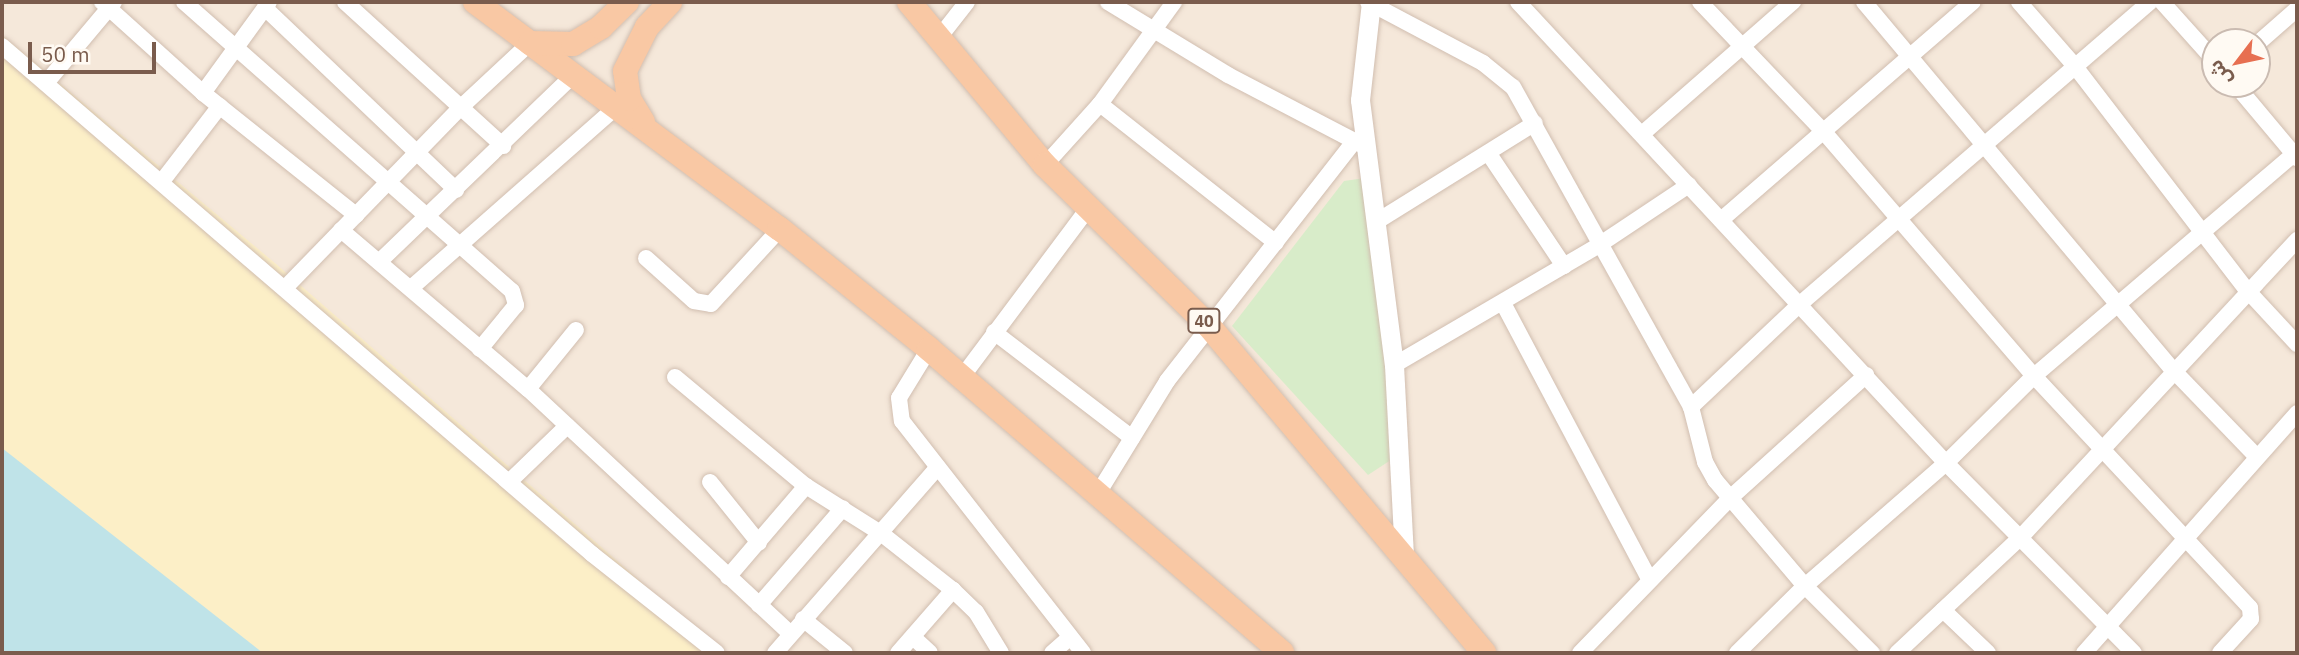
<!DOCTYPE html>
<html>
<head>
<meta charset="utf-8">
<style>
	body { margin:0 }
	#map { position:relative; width:2299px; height:655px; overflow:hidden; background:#fdf6ec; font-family:"IBM Plex Sans","Noto Sans Arabic",sans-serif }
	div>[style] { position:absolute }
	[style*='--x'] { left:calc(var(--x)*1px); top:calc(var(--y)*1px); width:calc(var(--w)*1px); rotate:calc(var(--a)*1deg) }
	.residential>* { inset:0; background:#f5e8da }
	.green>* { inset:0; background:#d8ecc9 }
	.sand>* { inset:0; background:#fcefc7 }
	.water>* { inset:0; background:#bfe3e8 }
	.roads { filter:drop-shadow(0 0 2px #d1beb0) drop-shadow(0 0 2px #d1beb0) }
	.minor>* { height:16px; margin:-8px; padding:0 8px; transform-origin:8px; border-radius:8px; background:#fff }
	.tertiary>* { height:19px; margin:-9.5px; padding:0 9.5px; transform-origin:9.5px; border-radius:9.5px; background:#fff }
	.trunk>* { height:24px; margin:-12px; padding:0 12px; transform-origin:12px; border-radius:12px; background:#f9c8a4 }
	span { translate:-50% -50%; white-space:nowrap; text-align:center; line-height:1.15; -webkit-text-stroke:5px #fffaf3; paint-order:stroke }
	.shield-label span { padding:2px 5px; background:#fffaf3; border:2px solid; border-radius:5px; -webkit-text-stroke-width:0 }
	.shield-label { font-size:16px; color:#7a5c4d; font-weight:700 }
	.frame { position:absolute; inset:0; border:4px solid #7a5c4d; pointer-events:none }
	.north { position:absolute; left:2201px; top:28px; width:70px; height:70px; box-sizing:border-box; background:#fffaf3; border:2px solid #cabbb1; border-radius:50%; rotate:238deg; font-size:19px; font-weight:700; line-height:28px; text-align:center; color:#7a5c4d }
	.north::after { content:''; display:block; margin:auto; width:24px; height:32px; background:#e76f51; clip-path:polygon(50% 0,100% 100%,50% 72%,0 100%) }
	.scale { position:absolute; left:28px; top:42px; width:128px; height:32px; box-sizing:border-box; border:4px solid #7a5c4d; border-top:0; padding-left:9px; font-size:21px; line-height:24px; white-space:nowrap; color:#7a5c4d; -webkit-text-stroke:5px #fffaf3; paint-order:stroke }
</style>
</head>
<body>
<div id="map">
	<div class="residential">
		<div style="clip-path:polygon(evenodd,2px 2px,2297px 2px,2297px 653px,662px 653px,2px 123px,2px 2px,2215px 42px,2257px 42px,2257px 84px,2215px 84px,2215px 42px)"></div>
	</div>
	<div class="green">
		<div style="clip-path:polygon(1365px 178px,1400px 454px,1368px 475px,1232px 326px,1344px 181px)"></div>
	</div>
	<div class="sand">
		<div style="clip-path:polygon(2px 35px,276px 264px,723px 653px,139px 653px,2px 540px)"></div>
	</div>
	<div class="water">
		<div style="clip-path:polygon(2px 448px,263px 653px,2px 653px)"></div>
	</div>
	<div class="roads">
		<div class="minor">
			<div style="--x:102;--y:2;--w:136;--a:42"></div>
			<div style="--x:203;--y:93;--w:196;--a:38.6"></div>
			<div style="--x:184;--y:2;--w:437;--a:41.4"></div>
			<div style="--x:512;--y:291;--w:15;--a:74"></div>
			<div style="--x:516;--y:305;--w:57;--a:129.3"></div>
			<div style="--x:345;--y:2;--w:214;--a:42.3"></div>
			<div style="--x:1108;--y:2;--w:140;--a:31.3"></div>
			<div style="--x:1228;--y:75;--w:151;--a:27.6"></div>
			<div style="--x:1368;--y:2;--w:130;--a:27.9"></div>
			<div style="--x:1483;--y:63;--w:38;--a:39"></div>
			<div style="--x:1513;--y:87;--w:366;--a:60.9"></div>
			<div style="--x:1691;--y:407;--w:57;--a:75.7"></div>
			<div style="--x:1705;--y:462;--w:21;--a:61"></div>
			<div style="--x:1715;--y:480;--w:139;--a:49.7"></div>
			<div style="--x:1805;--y:586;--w:95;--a:45"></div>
			<div style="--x:1518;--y:2;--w:629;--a:47.13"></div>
			<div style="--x:1946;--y:463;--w:267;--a:45.3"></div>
			<div style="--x:1700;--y:2;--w:180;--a:46.4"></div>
			<div style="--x:1824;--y:132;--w:322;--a:49.3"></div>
			<div style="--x:2034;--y:376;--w:317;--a:47"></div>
			<div style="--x:2250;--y:608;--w:11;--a:85"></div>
			<div style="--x:2251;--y:619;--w:46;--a:132.4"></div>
			<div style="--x:1864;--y:2;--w:482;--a:50"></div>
			<div style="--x:2174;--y:371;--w:118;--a:46"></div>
			<div style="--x:2019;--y:2;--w:84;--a:48.9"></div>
			<div style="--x:2074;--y:65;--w:282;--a:52.5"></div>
			<div style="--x:2246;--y:289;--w:75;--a:47.2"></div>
			<div style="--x:2162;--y:2;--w:79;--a:48.1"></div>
			<div style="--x:265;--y:8;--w:264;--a:43.6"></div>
			<div style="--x:938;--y:39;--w:47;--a:-51.9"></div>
			<div style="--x:2257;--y:44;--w:53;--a:-41.2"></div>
			<div style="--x:2;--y:46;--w:779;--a:40.73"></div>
			<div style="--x:592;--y:554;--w:159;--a:38.4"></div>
			<div style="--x:46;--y:83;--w:106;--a:-50"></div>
			<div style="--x:2235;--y:84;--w:97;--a:50"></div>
			<div style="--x:203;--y:93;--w:112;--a:-54"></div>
			<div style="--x:1100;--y:104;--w:224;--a:38.3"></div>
			<div style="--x:1642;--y:134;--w:201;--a:-41.2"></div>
			<div style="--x:1489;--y:154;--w:135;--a:56.2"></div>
			<div style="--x:1045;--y:165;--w:82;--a:-48"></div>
			<div style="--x:1100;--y:104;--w:126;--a:-54"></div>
			<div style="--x:163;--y:180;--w:93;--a:-52.4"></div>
			<div style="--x:1721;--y:220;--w:333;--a:-40.9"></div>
			<div style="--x:1376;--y:222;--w:187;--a:-31.9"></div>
			<div style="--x:341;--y:230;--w:245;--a:40.4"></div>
			<div style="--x:528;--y:389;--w:358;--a:43"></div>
			<div style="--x:646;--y:258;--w:64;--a:41.9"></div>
			<div style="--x:694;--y:301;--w:17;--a:10"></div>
			<div style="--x:711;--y:304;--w:102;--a:-47.4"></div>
			<div style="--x:379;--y:262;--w:268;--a:-43.9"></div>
			<div style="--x:285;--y:288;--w:250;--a:-45.8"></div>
			<div style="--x:459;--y:109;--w:97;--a:-42.9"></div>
			<div style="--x:411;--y:288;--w:273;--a:-41.4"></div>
			<div style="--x:1503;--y:303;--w:312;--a:62.1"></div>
			<div style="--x:994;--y:332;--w:174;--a:37.5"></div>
			<div style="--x:929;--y:349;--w:57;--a:121.5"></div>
			<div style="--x:899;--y:398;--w:23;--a:83"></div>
			<div style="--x:902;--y:421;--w:294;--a:52"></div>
			<div style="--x:1394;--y:365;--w:238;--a:-30.3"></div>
			<div style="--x:1599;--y:245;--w:108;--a:-33.7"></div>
			<div style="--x:675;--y:377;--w:170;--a:39.8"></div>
			<div style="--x:806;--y:486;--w:90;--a:32.3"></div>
			<div style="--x:882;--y:534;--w:90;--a:38.3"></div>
			<div style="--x:953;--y:590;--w:32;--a:44"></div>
			<div style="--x:976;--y:612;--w:48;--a:58.6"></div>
			<div style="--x:962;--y:377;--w:212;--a:-53.2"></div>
			<div style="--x:528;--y:389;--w:76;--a:-50.9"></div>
			<div style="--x:1691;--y:407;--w:150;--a:-43.4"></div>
			<div style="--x:1800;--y:304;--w:462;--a:-40.8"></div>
			<div style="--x:509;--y:482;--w:81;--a:-44"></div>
			<div style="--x:710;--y:482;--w:78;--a:51.2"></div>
			<div style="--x:1097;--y:495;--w:134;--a:-58.4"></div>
			<div style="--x:1167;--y:381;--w:303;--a:-52"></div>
			<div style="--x:728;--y:577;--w:120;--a:-49.4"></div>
			<div style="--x:759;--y:605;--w:128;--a:-49.1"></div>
			<div style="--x:1943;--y:610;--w:62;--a:43.7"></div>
			<div style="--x:803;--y:619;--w:54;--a:39"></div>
			<div style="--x:913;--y:637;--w:23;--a:43"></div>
			<div style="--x:775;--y:653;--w:247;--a:-48.8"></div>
			<div style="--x:898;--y:653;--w:84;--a:-48.9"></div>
			<div style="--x:1052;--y:653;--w:23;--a:-41"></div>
			<div style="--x:1580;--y:653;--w:214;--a:-45.9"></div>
			<div style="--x:1729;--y:499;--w:185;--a:-42.1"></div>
			<div style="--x:1737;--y:653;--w:95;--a:-44.6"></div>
			<div style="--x:1805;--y:586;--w:187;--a:-41.1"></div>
			<div style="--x:1946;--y:463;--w:124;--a:-44.7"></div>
			<div style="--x:2034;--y:376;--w:346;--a:-40.5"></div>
			<div style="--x:1897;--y:653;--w:168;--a:-43.1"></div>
			<div style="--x:2020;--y:538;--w:407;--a:-47.1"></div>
			<div style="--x:2084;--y:653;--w:321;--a:-48.4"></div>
		</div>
		<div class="tertiary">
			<div style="--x:1371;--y:2;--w:99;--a:96.4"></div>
			<div style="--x:1360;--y:100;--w:267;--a:82.7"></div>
			<div style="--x:1394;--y:365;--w:189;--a:87"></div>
		</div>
		<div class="trunk">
			<div style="--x:475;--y:2;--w:380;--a:36.7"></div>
			<div style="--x:780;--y:229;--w:191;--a:38.8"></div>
			<div style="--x:929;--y:349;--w:466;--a:40.7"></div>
			<div style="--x:909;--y:2;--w:212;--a:50.2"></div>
			<div style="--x:1045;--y:165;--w:228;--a:44.5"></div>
			<div style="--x:1208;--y:325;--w:429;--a:49.9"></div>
			<div style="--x:530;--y:43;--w:43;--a:1.3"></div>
			<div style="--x:573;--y:44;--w:33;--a:-31"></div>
			<div style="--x:601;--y:27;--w:36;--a:-44"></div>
			<div style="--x:643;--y:122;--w:27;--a:-121"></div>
			<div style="--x:629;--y:99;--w:28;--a:-98"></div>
			<div style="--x:625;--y:71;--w:49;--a:-63.4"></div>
			<div style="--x:647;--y:27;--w:34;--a:-47"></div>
		</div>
	</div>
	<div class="shield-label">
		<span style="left:1204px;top:321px">40</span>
	</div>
	<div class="frame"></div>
	<div class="north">ش</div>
	<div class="scale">50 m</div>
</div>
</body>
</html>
